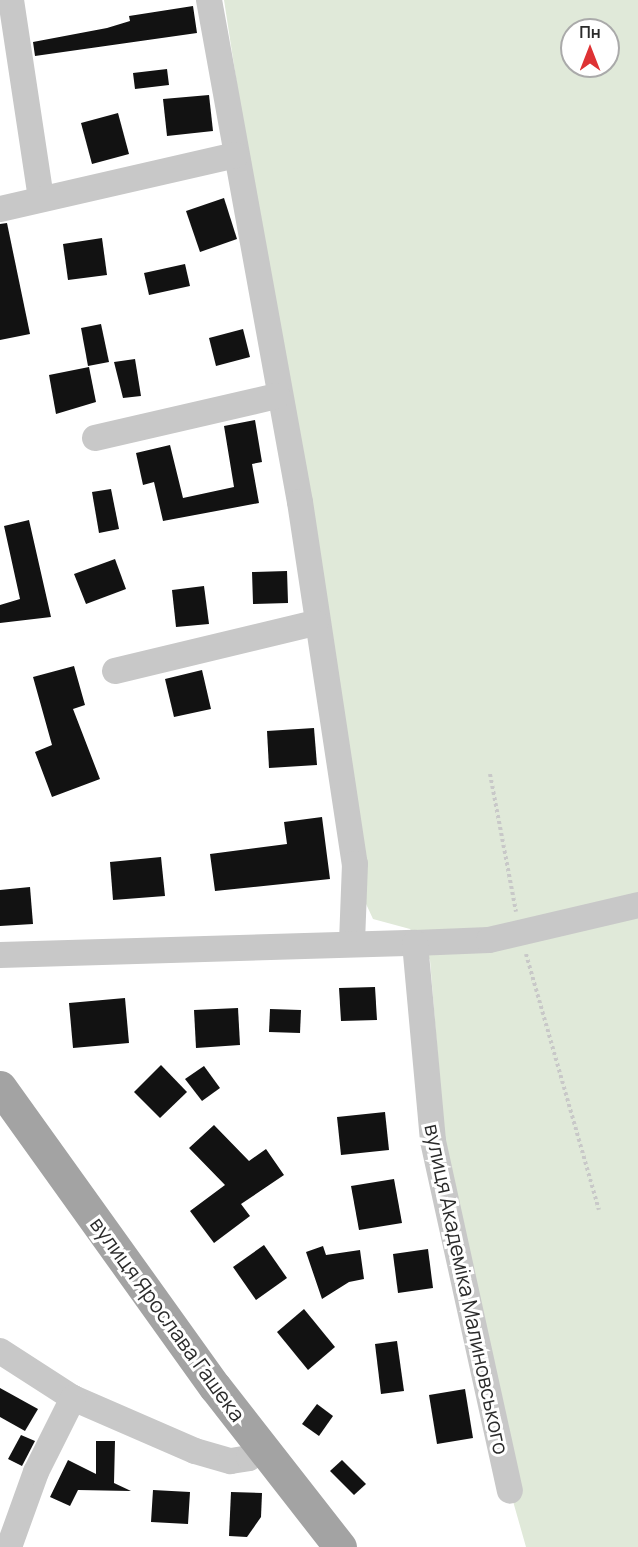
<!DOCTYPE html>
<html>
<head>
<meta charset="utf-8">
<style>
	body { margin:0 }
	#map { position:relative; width:638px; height:1547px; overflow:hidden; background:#fff; font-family:Manrope,sans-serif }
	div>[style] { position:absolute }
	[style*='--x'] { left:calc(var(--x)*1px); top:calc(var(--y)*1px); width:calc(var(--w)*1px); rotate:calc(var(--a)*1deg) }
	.green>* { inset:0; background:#e0e9d9 }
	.building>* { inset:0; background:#121212 }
	.path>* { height:4px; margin-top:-2px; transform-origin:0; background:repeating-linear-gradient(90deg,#c8c8c8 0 3px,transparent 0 6px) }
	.minor>* { height:26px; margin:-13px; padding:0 13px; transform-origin:13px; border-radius:13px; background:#c8c8c8 }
	.major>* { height:33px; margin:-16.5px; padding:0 16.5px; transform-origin:16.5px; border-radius:16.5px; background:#a3a3a3 }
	span { translate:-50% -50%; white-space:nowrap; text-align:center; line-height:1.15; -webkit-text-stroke:6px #fff; paint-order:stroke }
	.street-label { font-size:21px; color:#2b2b2b }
	.north { position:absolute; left:560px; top:18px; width:60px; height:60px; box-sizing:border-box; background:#fff; border:2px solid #aaa; border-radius:50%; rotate:0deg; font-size:16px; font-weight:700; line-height:24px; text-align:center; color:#2b2b2b }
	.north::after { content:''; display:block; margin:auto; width:21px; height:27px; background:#de3234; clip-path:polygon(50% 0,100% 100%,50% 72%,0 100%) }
</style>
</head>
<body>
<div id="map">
	<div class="green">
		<div style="clip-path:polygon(evenodd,224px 0,638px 0,638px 1547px,526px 1547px,503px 1466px,449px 1197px,430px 960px,410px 929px,373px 919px,361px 893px,224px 0,572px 30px,608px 30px,608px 66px,572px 66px,572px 30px)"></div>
	</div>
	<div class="building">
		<div style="clip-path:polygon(193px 6px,197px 33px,35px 56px,33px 42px,107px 28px,130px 21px,129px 16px)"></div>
		<div style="clip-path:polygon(167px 69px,169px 85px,135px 89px,133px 73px)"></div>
		<div style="clip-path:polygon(209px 95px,213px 131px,167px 136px,163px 99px)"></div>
		<div style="clip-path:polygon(118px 113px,129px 154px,92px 164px,81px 123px)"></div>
		<div style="clip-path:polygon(224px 198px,237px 239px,200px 252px,186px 211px)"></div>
		<div style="clip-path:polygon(7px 223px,30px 334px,0 340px,0 224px)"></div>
		<div style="clip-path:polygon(102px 238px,107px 275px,68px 280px,63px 244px)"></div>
		<div style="clip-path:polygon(185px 264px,190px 286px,149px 295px,144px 273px)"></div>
		<div style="clip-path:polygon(101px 324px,109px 362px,88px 366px,81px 328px)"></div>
		<div style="clip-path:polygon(243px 329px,250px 357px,216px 366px,209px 338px)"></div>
		<div style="clip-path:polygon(135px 359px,141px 396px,123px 398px,114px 362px)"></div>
		<div style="clip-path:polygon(89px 367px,96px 402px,56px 414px,49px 375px)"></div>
		<div style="clip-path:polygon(255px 420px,262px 462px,252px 464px,259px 503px,163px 521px,154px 482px,143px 485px,136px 453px,170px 445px,183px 498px,234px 487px,224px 426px)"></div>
		<div style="clip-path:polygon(111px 489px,119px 529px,99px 533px,92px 492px)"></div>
		<div style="clip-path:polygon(29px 520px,51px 617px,0 623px,0 605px,20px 599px,4px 526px)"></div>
		<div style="clip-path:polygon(115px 559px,126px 589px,86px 604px,74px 574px)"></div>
		<div style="clip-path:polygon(287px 571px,288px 603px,253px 604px,252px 572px)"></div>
		<div style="clip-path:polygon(204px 586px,209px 624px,176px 627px,172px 590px)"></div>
		<div style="clip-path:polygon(74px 666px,85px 705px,73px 709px,100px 779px,52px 797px,35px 752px,52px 745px,33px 677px)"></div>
		<div style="clip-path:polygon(202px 670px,211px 709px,174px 717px,165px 679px)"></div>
		<div style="clip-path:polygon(314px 728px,317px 765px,269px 768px,267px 731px)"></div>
		<div style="clip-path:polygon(322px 817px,330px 879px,215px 891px,210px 854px,287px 844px,284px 822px)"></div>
		<div style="clip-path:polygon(161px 857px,165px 896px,113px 900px,110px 862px)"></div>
		<div style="clip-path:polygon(30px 887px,33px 924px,0 926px,0 890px)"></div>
		<div style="clip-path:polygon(375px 987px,377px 1020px,341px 1021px,339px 988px)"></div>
		<div style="clip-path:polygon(125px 998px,129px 1043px,73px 1048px,69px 1003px)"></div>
		<div style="clip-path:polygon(238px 1008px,240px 1045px,196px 1048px,194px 1010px)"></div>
		<div style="clip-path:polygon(270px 1009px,301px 1010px,300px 1033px,269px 1032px)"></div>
		<div style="clip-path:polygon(161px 1065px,187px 1092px,160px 1118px,134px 1092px)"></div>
		<div style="clip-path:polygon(204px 1066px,220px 1088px,202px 1101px,185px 1079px)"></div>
		<div style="clip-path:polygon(385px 1112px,389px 1150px,341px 1155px,337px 1117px)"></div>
		<div style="clip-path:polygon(214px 1125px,249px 1161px,266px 1149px,284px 1175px,241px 1204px,250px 1216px,214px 1243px,190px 1211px,225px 1185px,189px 1148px)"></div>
		<div style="clip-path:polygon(394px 1179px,402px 1223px,359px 1230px,351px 1186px)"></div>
		<div style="clip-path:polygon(264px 1245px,287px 1278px,256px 1300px,233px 1267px)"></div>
		<div style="clip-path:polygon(323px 1246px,326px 1255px,360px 1250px,364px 1279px,349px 1282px,322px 1299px,306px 1252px)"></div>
		<div style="clip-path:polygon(428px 1249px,433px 1288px,398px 1293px,393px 1254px)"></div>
		<div style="clip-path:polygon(304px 1309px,335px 1347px,308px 1370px,277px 1332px)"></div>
		<div style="clip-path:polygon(397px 1341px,404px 1391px,381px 1394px,375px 1344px)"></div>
		<div style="clip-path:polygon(0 1388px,38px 1409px,25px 1431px,0 1417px)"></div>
		<div style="clip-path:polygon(465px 1389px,473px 1438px,437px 1444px,429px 1395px)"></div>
		<div style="clip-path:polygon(317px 1404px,333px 1416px,319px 1436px,302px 1424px)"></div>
		<div style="clip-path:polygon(21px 1435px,35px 1441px,22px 1466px,8px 1459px)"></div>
		<div style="clip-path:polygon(96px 1441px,115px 1441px,114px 1483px,131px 1491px,78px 1490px,70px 1506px,50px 1497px,68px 1460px,96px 1474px)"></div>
		<div style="clip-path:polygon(342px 1460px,366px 1484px,354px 1495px,330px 1471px)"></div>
		<div style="clip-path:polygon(153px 1490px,190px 1492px,188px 1524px,151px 1522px)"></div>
		<div style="clip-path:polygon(231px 1492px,262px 1493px,261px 1517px,247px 1537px,229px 1536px)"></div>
	</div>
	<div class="path">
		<div style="--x:490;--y:774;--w:140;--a:79.3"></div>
		<div style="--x:526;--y:954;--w:266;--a:74.1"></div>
	</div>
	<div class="minor">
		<div style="--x:11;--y:0;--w:200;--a:81.4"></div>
		<div style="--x:209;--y:0;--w:510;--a:79.73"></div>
		<div style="--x:300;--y:502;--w:366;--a:81.4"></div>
		<div style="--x:355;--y:864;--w:77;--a:92.2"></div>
		<div style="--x:0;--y:209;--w:242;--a:-12.9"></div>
		<div style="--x:95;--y:438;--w:187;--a:-13"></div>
		<div style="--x:115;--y:671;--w:206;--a:-13.5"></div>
		<div style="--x:415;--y:943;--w:74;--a:-2.3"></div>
		<div style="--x:489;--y:940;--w:153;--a:-13.2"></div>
		<div style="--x:0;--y:955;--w:415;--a:-1.7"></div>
		<div style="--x:415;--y:943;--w:199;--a:84.8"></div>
		<div style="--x:433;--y:1141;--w:358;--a:77.6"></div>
		<div style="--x:0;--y:1351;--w:87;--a:32.8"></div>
		<div style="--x:73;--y:1398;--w:133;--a:23.5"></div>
		<div style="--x:195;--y:1451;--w:37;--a:16"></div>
		<div style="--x:231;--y:1461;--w:18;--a:-9"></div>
		<div style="--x:249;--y:1458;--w:17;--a:-40"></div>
		<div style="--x:9;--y:1547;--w:80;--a:-70.2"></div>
		<div style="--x:36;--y:1472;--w:83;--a:-63.4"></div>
	</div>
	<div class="major">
		<div style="--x:0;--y:1087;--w:369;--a:54.4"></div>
		<div style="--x:215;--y:1387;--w:203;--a:52"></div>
	</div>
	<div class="street-label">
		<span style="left:467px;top:1289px;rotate:78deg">вулиця Академіка Малиновського</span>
		<span style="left:168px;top:1319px;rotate:54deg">вулиця Ярослава Гашека</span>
	</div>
	<div class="north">Пн</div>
</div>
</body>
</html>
